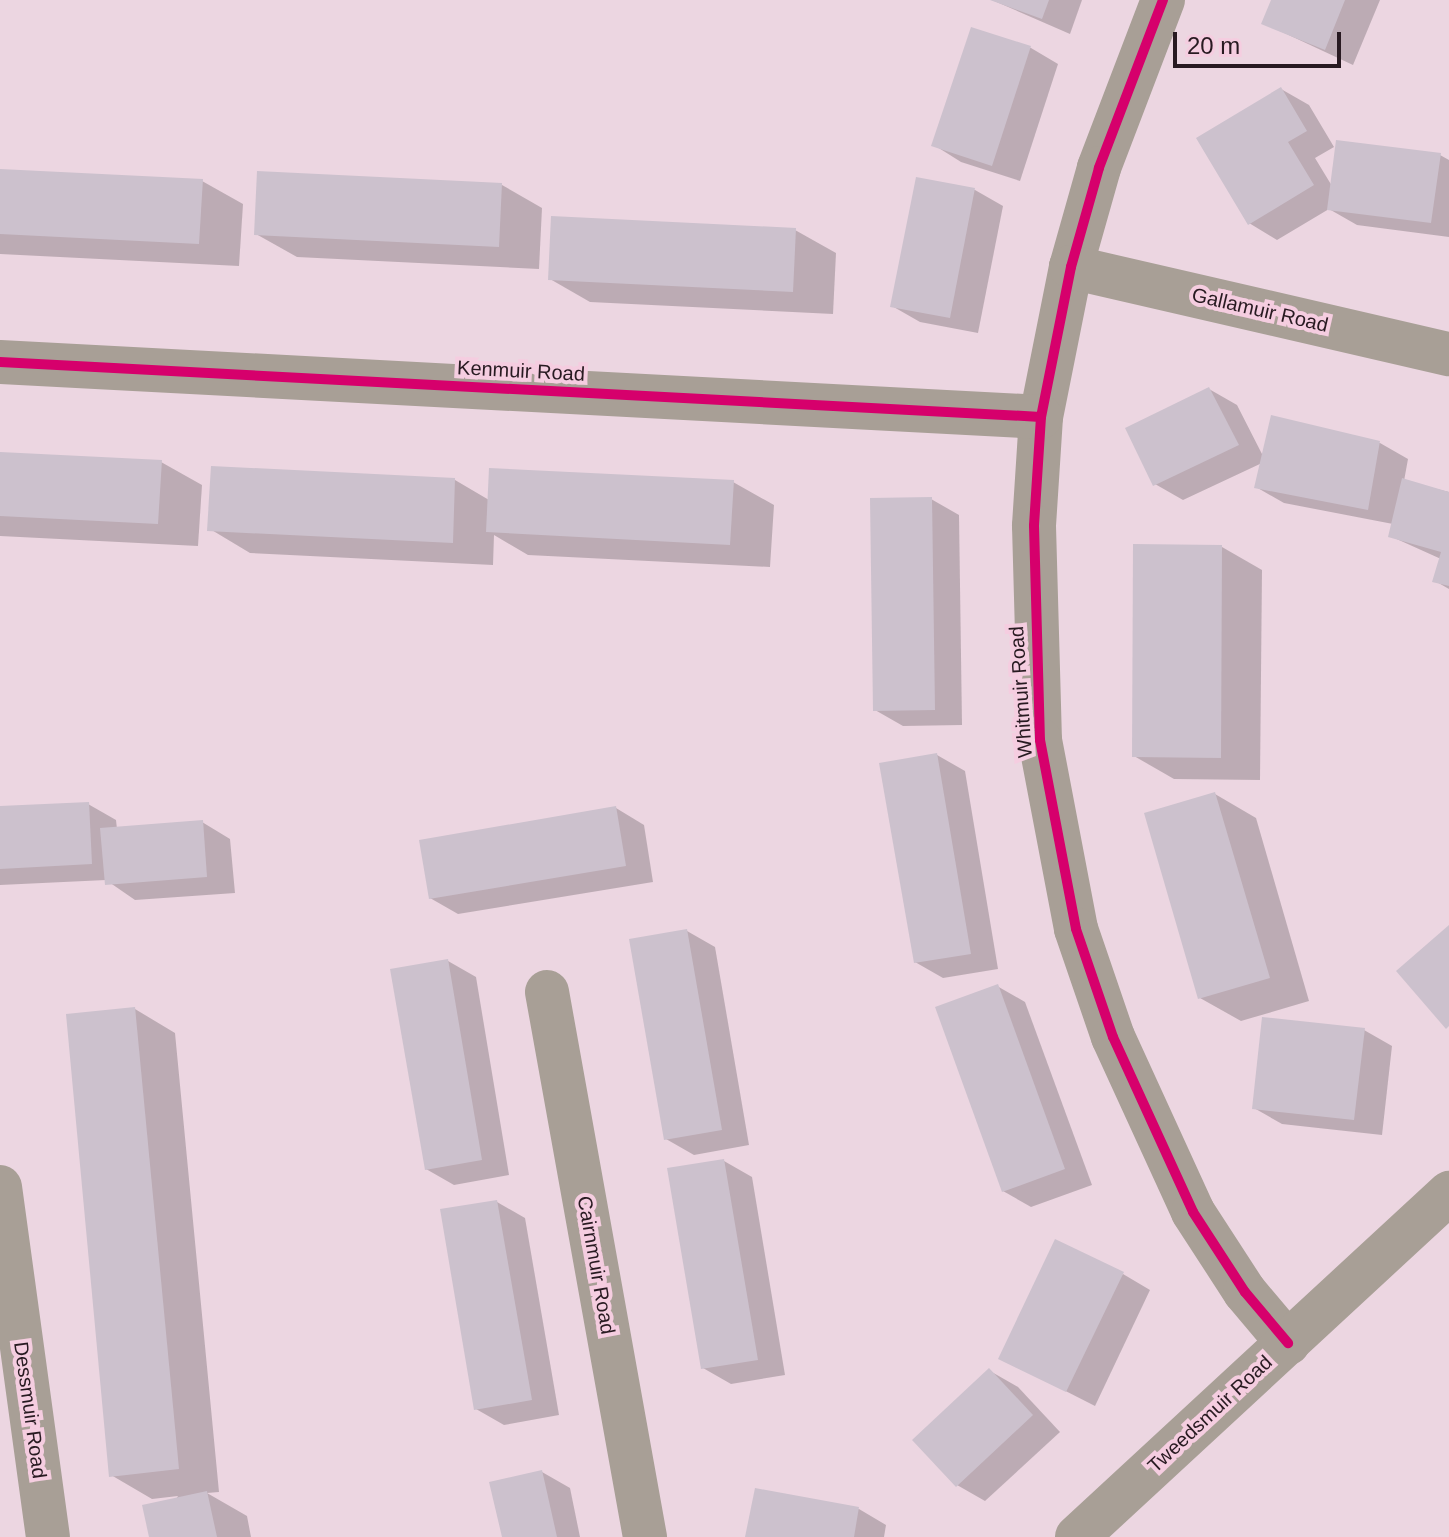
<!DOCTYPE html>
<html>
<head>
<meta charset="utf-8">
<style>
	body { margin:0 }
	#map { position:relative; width:1449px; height:1537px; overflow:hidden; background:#ecd6e1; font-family:Helvetica,sans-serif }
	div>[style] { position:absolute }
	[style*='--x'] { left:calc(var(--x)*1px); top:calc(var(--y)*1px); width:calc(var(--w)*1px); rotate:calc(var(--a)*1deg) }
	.shadow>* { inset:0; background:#0003 }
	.building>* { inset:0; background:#ccc1cd }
	.street>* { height:44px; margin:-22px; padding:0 22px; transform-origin:22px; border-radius:22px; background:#a89f96 }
	.cycleway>* { height:10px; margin:-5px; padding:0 5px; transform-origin:5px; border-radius:5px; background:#d6006c }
	span { translate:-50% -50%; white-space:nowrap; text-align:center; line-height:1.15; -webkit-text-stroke:8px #f5cde0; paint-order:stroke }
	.street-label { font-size:20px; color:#281a21 }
	.scale { position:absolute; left:1173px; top:32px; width:168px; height:36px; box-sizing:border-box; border:4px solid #281a21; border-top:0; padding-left:10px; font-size:24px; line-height:28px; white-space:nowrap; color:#281a21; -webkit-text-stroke:6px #f5cde0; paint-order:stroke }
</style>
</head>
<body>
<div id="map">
	<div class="shadow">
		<div style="clip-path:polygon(992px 0,1082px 0,1070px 34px)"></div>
		<div style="clip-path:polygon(1273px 0,1380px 0,1353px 65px,1263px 23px)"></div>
		<div style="clip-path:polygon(972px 29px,1031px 48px,1058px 64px,1020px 181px,961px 162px,934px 145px)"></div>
		<div style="clip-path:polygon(1281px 89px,1309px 105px,1334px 147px,1315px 158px,1332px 186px,1440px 155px,1449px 160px,1449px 237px,1357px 225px,1329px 209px,1277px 240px,1249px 223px)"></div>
		<div style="clip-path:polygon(0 171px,202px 181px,243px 204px,239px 266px,0 254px)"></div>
		<div style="clip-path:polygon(917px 180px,975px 190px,1003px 206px,978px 333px,920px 322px,892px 306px)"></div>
		<div style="clip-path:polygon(502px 185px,542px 208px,539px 269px,297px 257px,256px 234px)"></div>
		<div style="clip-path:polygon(795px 230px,836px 253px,833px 314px,590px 302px,550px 279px)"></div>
		<div style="clip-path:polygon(1209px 389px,1237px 405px,1263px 456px,1380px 443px,1408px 459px,1404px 481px,1449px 492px,1449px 589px,1435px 581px,1441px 559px,1390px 536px,1393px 524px,1284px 503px,1256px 487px,1262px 463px,1183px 500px,1155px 484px)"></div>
		<div style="clip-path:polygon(0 454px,161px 462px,202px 485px,198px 546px,0 536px)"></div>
		<div style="clip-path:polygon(455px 480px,489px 500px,733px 482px,774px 505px,770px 567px,528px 555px,494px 535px,493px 565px,250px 553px,210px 529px)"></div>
		<div style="clip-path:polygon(931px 499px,959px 515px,962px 725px,903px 726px,875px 710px)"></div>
		<div style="clip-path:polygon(1222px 547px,1262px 570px,1260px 780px,1174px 779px,1134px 756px)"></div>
		<div style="clip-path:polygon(937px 755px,965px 771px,998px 969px,943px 978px,915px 962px)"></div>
		<div style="clip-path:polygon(1215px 794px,1256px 818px,1309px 1001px,1241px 1021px,1200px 998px)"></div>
		<div style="clip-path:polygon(88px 804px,116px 820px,117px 829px,202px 822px,230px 839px,235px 893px,135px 900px,106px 880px,0 885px,0 808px)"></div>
		<div style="clip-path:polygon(616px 808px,644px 825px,653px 882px,458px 914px,430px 898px)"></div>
		<div style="clip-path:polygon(687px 931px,715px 947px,749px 1145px,694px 1155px,666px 1139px)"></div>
		<div style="clip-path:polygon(448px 961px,476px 977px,509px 1175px,454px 1185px,426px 1169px)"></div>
		<div style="clip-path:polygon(997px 986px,1025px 1002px,1092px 1185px,1031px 1207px,1003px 1191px)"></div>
		<div style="clip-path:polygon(135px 1009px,175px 1033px,219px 1492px,207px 1493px,247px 1516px,251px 1537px,151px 1537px,178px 1496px,152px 1499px,111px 1475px)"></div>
		<div style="clip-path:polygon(1364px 1030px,1392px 1046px,1382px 1135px,1282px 1124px,1254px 1108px)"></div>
		<div style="clip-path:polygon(724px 1161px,752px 1177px,785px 1375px,731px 1384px,703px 1368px)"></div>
		<div style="clip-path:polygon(497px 1202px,525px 1218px,559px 1415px,504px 1425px,476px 1409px)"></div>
		<div style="clip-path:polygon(1123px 1274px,1150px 1290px,1095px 1406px,1001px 1358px)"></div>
		<div style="clip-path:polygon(990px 1371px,1018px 1387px,1060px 1432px,985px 1501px,957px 1485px)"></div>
		<div style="clip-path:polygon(542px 1472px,570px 1488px,580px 1537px,504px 1537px)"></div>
		<div style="clip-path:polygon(859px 1509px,886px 1525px,884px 1537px,747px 1537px)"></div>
	</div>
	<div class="building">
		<div style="clip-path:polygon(990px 0,1049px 0,1042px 19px)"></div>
		<div style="clip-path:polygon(1271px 0,1345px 0,1325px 50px,1261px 24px)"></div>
		<div style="clip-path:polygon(971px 27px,1031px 46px,992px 166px,931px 146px)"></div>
		<div style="clip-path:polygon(1281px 87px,1307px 131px,1288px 142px,1314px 185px,1248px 225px,1196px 138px)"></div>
		<div style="clip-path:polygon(1336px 140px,1441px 153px,1431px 223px,1327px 210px)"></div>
		<div style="clip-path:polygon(0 169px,203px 179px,199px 244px,0 234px)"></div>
		<div style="clip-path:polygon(257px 171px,502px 183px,499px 247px,254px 235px)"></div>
		<div style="clip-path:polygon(916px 177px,975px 188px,950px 318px,890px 307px)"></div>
		<div style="clip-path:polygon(551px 216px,796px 228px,793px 292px,548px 280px)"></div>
		<div style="clip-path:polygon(1209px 387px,1239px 445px,1153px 486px,1125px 428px)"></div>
		<div style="clip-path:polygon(1271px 415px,1380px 441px,1368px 510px,1254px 488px)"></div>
		<div style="clip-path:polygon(0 452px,162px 460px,158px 524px,0 516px)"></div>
		<div style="clip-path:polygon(211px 466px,455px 478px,453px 543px,207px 531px)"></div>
		<div style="clip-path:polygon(489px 468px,734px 480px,730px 545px,486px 532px)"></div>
		<div style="clip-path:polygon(1402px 478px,1449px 492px,1449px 586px,1432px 582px,1441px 552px,1388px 537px)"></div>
		<div style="clip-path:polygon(932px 497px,935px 710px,873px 711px,870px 498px)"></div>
		<div style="clip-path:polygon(1133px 544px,1222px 545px,1221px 758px,1132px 757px)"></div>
		<div style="clip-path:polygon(937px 753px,971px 954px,914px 963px,879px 763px)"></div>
		<div style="clip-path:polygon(1215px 792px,1270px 978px,1198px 999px,1144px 813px)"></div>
		<div style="clip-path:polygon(89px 802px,92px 864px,0 869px,0 806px)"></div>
		<div style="clip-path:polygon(616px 806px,626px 866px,429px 899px,419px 840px)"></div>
		<div style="clip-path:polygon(203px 820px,207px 877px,105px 885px,100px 828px)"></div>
		<div style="clip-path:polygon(1449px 925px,1449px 1026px,1446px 1029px,1396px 971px)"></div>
		<div style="clip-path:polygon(687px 929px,722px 1130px,664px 1140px,629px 939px)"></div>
		<div style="clip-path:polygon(448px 959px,482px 1160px,425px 1170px,390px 969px)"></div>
		<div style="clip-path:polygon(998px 984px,1065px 1169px,1002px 1192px,935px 1007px)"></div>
		<div style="clip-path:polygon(135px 1007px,179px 1469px,109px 1477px,66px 1014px)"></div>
		<div style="clip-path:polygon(1262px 1017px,1365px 1028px,1354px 1120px,1252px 1109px)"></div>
		<div style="clip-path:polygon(724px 1159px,758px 1360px,701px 1369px,667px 1168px)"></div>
		<div style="clip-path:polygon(497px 1200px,532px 1400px,474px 1410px,440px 1209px)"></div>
		<div style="clip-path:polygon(1055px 1239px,1124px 1272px,1066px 1392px,998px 1359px)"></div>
		<div style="clip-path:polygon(989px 1368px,1033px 1415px,956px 1487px,912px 1440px)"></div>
		<div style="clip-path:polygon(542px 1470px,557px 1537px,502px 1537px,489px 1482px)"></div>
		<div style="clip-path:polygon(755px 1488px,859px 1507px,854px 1537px,745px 1537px)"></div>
		<div style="clip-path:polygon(207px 1491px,217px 1537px,149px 1537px,142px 1505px)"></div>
	</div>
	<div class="street">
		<div style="--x:1163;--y:0;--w:180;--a:110.9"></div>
		<div style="--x:1099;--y:168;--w:103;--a:105.8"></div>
		<div style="--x:1071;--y:267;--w:153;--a:101.3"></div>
		<div style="--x:1041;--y:417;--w:109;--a:93.7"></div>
		<div style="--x:1034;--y:526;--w:214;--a:88.4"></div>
		<div style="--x:1040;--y:740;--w:192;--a:79.2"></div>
		<div style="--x:1076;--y:929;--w:114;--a:71.1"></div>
		<div style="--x:1113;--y:1037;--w:192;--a:65.4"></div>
		<div style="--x:1193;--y:1212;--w:95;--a:57"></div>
		<div style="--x:1245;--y:1292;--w:67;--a:49.9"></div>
		<div style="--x:1071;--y:267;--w:388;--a:13"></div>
		<div style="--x:0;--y:362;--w:1042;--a:3.02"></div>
		<div style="--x:547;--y:992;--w:554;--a:79.81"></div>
		<div style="--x:0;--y:1187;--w:353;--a:82.2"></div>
		<div style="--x:1077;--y:1537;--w:507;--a:-42.76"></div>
	</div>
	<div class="cycleway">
		<div style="--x:1163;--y:0;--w:180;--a:110.9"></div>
		<div style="--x:1099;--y:168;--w:103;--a:105.8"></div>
		<div style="--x:1071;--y:267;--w:153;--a:101.3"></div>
		<div style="--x:1041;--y:417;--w:109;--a:93.7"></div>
		<div style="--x:1034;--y:526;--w:214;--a:88.4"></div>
		<div style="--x:1040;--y:740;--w:192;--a:79.2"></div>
		<div style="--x:1076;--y:929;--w:114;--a:71.1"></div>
		<div style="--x:1113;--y:1037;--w:192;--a:65.4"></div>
		<div style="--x:1193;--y:1212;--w:95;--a:57"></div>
		<div style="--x:1245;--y:1292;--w:67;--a:49.9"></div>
		<div style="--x:0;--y:362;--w:1042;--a:3.02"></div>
	</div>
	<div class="street-label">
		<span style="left:1260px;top:310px;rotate:13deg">Gallamuir Road</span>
		<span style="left:521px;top:371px;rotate:3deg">Kenmuir Road</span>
		<span style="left:1021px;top:692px;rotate:-94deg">Whitmuir Road</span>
		<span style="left:596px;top:1265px;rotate:80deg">Cairnmuir Road</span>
		<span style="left:30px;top:1410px;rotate:82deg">Dessmuir Road</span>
		<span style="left:1210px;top:1414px;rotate:-43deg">Tweedsmuir Road</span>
	</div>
	<div class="scale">20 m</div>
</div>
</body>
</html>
